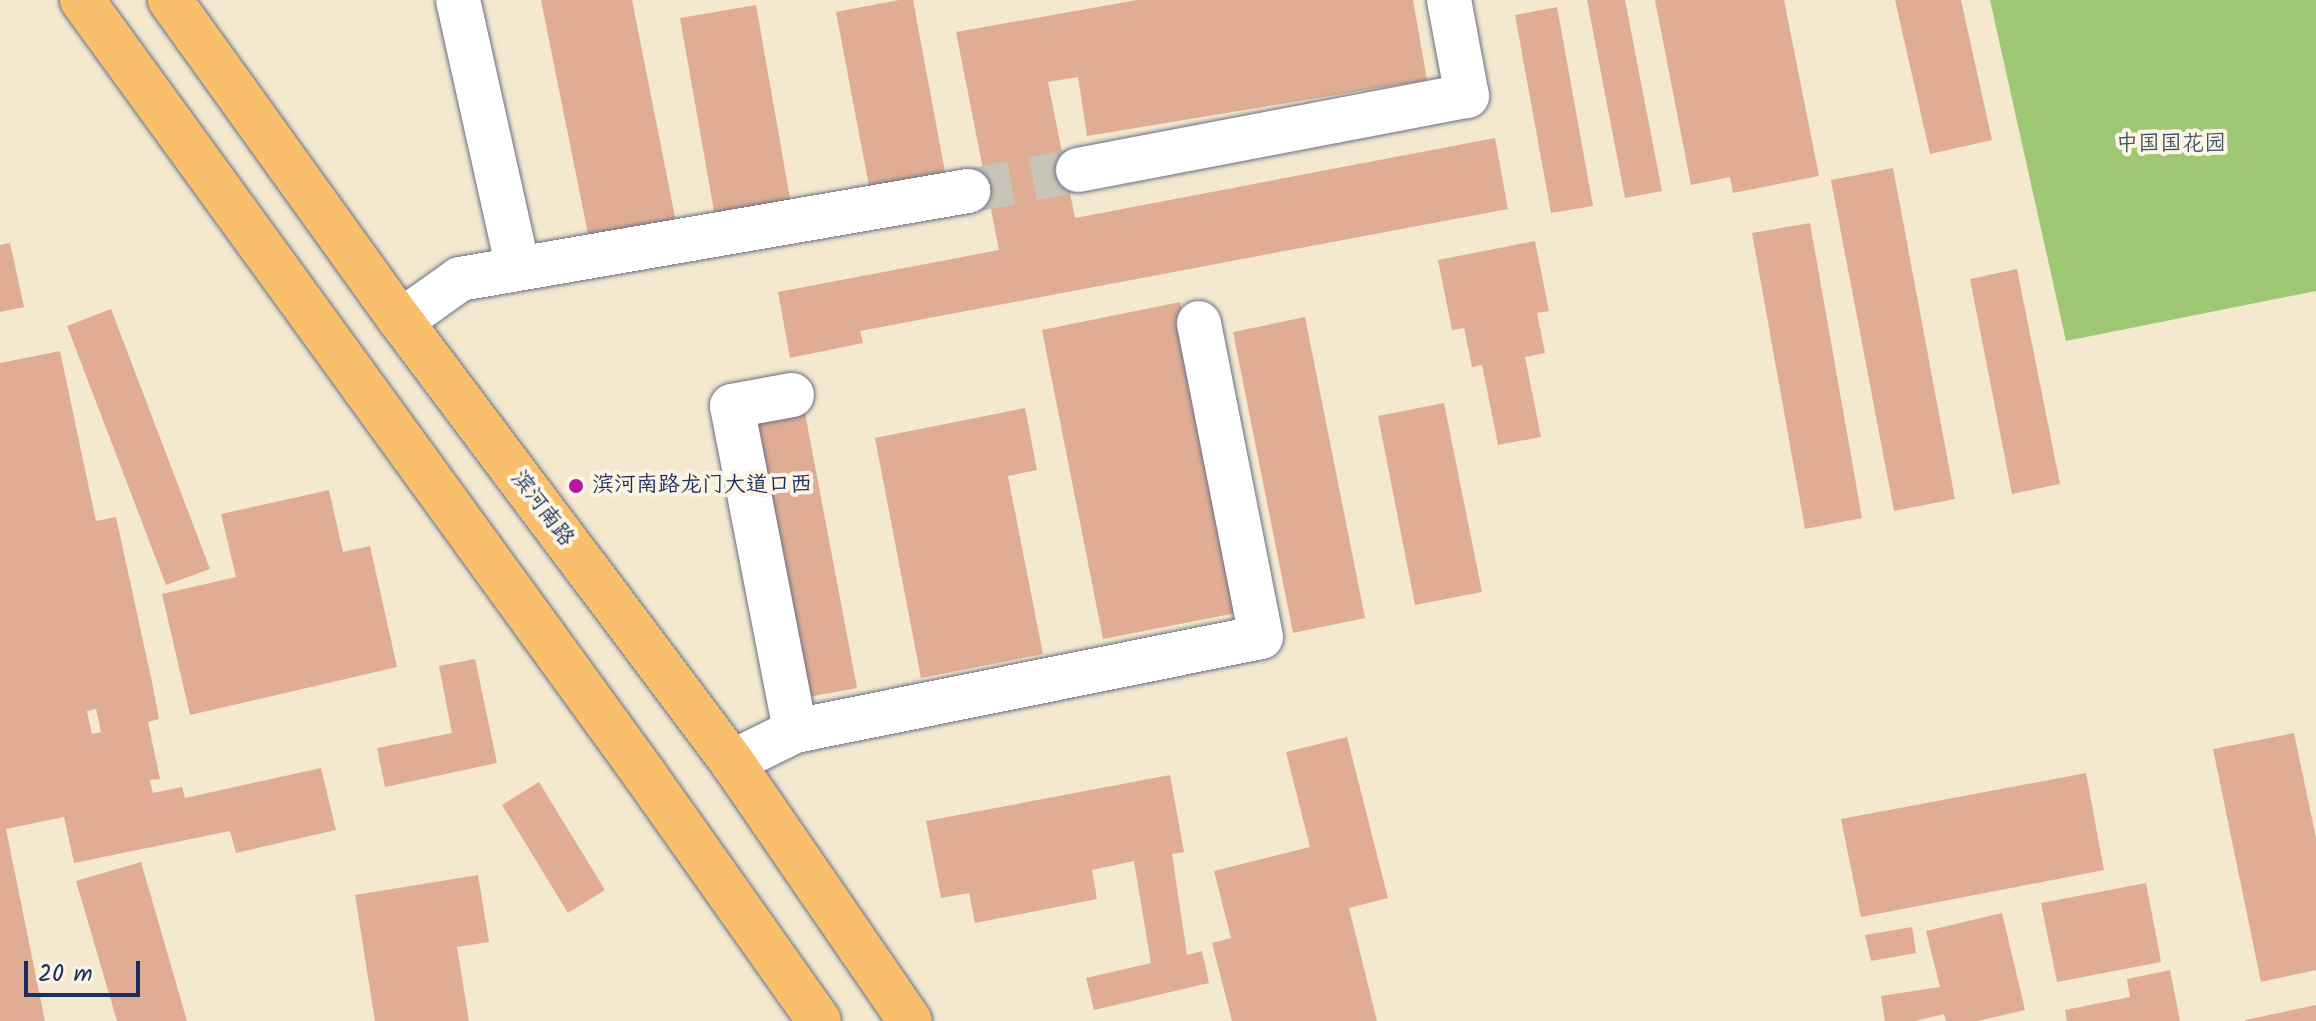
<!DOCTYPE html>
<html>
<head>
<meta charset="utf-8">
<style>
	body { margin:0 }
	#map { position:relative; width:2316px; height:1021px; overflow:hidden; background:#f4e9cf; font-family:Kalam,"LXGW WenKai TC",sans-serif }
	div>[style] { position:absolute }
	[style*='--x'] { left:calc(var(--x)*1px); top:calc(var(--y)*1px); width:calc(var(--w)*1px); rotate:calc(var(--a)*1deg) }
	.green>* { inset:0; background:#9fc874 }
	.building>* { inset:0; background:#e0ad94 }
	.minor-tunnel>* { height:44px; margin-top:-22px; transform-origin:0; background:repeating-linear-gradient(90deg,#c9c4b8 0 44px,transparent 0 66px) }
	.roads { filter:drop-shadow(0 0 2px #677086) drop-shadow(0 0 2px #677086) }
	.minor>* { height:44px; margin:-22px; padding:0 22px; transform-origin:22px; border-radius:22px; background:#fff }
	.major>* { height:44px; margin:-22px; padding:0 22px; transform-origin:22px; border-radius:22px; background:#f9bf6d }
	.dots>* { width:22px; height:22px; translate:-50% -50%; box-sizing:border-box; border:4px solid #fcf5e5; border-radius:50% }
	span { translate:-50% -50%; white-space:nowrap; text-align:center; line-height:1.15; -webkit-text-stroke:8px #fcf5e5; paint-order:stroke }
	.park-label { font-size:22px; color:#3c5564 }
	.poi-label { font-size:22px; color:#1b2f5e }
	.left { translate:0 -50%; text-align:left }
	.street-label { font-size:22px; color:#1b2f5e }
	.scale { position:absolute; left:24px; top:961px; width:116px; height:36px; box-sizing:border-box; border:4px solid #1b2f5e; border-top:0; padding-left:10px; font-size:24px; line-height:28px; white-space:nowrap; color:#1b2f5e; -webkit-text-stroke:6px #fcf5e5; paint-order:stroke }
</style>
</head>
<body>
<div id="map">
	<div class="green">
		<div style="clip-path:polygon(1990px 0,2316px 0,2316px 291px,2066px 341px)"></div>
	</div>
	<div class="building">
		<div style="clip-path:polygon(541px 0,632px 0,676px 222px,589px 239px)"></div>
		<div style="clip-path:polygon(899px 0,913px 0,945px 172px,869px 186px,836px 12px)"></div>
		<div style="clip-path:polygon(1137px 0,1413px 0,1427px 80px,1087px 136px,1078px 77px,1048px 82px,1075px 218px,1495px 138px,1508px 209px,860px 331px,863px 343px,790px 358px,778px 292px,999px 250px,956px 32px)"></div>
		<div style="clip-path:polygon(1587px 0,1625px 0,1662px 191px,1625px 198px)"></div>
		<div style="clip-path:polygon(1655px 0,1784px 0,1819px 176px,1733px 193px,1730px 177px,1691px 185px)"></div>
		<div style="clip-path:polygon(1895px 0,1961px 0,1992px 140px,1930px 154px)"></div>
		<div style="clip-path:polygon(756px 5px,791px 204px,715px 217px,680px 18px)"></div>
		<div style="clip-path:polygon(1557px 7px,1593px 206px,1551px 213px,1515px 15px)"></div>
		<div style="clip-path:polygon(1893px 168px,1955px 499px,1894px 511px,1831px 180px)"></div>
		<div style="clip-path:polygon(1810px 223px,1862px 518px,1805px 529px,1752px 233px)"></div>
		<div style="clip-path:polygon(1535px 241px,1549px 311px,1537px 313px,1545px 353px,1525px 357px,1541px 437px,1498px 445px,1482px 365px,1472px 367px,1464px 328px,1452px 330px,1438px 260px)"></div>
		<div style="clip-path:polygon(10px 243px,24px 307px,0 312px,0 245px)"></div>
		<div style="clip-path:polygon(2017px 269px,2060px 484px,2012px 494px,1970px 279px)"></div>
		<div style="clip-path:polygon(1180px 302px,1241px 612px,1103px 639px,1042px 330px)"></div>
		<div style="clip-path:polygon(111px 309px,210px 569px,166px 585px,67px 326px)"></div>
		<div style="clip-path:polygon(1305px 317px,1365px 618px,1293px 633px,1233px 332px)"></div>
		<div style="clip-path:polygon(evenodd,60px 351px,96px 521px,116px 517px,152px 682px,159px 719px,148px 722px,160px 779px,150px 780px,153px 793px,182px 787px,185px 798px,321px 768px,336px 830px,236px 853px,230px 831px,74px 863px,64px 817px,6px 829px,45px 1021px,0 1021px,0 363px,60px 351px,96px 709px,101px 732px,92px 734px,87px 711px,96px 709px)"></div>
		<div style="clip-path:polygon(1444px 403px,1482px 592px,1415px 605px,1378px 416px)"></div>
		<div style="clip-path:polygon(1025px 408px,1037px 470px,1008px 476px,1043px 654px,921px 678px,875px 438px)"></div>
		<div style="clip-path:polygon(805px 413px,857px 688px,808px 697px,756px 423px)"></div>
		<div style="clip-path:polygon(329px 490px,343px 552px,370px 546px,397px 667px,190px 715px,162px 594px,236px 577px,221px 514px)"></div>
		<div style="clip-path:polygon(475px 659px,497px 763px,385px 787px,377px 748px,452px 733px,439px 666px)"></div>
		<div style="clip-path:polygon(2294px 733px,2316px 838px,2316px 970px,2261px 982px,2213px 749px)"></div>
		<div style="clip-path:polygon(1347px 737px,1388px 898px,1349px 908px,1377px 1021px,1232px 1021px,1212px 943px,1231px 938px,1214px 871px,1310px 847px,1286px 752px)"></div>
		<div style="clip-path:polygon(2086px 773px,2104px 870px,1861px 917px,1841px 819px)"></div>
		<div style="clip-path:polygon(1170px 775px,1184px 852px,1172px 854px,1187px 955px,1202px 951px,1209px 983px,1094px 1010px,1086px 978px,1151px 963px,1134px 861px,1092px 870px,1097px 899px,975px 923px,969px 893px,941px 898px,926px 821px)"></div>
		<div style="clip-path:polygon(539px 782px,605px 890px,568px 913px,502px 805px)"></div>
		<div style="clip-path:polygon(141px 862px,187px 1021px,117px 1021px,76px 881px)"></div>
		<div style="clip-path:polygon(478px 875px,489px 942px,457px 947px,469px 1021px,375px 1021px,355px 895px)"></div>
		<div style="clip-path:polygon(2146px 883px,2161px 962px,2057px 982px,2041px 903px)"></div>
		<div style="clip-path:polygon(2002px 913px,2025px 1010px,1978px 1021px,1946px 1021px,1944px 1014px,1915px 1021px,1885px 1021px,1881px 996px,1940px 987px,1926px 931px)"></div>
		<div style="clip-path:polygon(1912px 927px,1916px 953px,1871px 961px,1865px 935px)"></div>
		<div style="clip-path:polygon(2170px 970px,2180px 1021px,2067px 1021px,2065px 1010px,2130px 997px,2127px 979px)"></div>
		<div style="clip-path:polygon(2316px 1005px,2316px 1021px,2245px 1021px,2245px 1020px)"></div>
	</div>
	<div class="minor-tunnel">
		<div style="--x:968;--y:191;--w:112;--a:-10.8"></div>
	</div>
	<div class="roads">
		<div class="minor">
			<div style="--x:458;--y:0;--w:275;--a:77.4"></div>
			<div style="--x:1078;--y:170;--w:396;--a:-10.8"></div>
			<div style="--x:1467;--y:96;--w:98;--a:-100.6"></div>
			<div style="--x:401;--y:321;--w:72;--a:-35.4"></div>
			<div style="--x:460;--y:279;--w:516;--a:-9.83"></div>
			<div style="--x:792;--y:395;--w:61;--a:169.6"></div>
			<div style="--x:732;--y:406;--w:331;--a:79"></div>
			<div style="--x:795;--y:731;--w:475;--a:-11.4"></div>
			<div style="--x:1261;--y:637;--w:320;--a:-101.2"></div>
			<div style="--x:732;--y:762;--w:70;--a:-26.2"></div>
		</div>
		<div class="major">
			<div style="--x:82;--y:0;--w:958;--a:54"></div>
			<div style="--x:645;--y:775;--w:301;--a:54.7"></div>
			<div style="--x:170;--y:0;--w:395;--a:54.3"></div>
			<div style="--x:401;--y:321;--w:551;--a:53.11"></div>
			<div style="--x:732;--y:762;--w:314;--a:55.5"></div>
		</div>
	</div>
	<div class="dots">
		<div style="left:576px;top:486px;background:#b5179e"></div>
	</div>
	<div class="park-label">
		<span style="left:2171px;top:145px">中国国花园</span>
	</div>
	<div class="poi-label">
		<span class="left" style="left:592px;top:486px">滨河南路龙门大道口西</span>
	</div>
	<div class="street-label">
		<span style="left:542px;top:509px;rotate:53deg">滨河南路</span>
	</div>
	<div class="scale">20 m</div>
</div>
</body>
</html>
